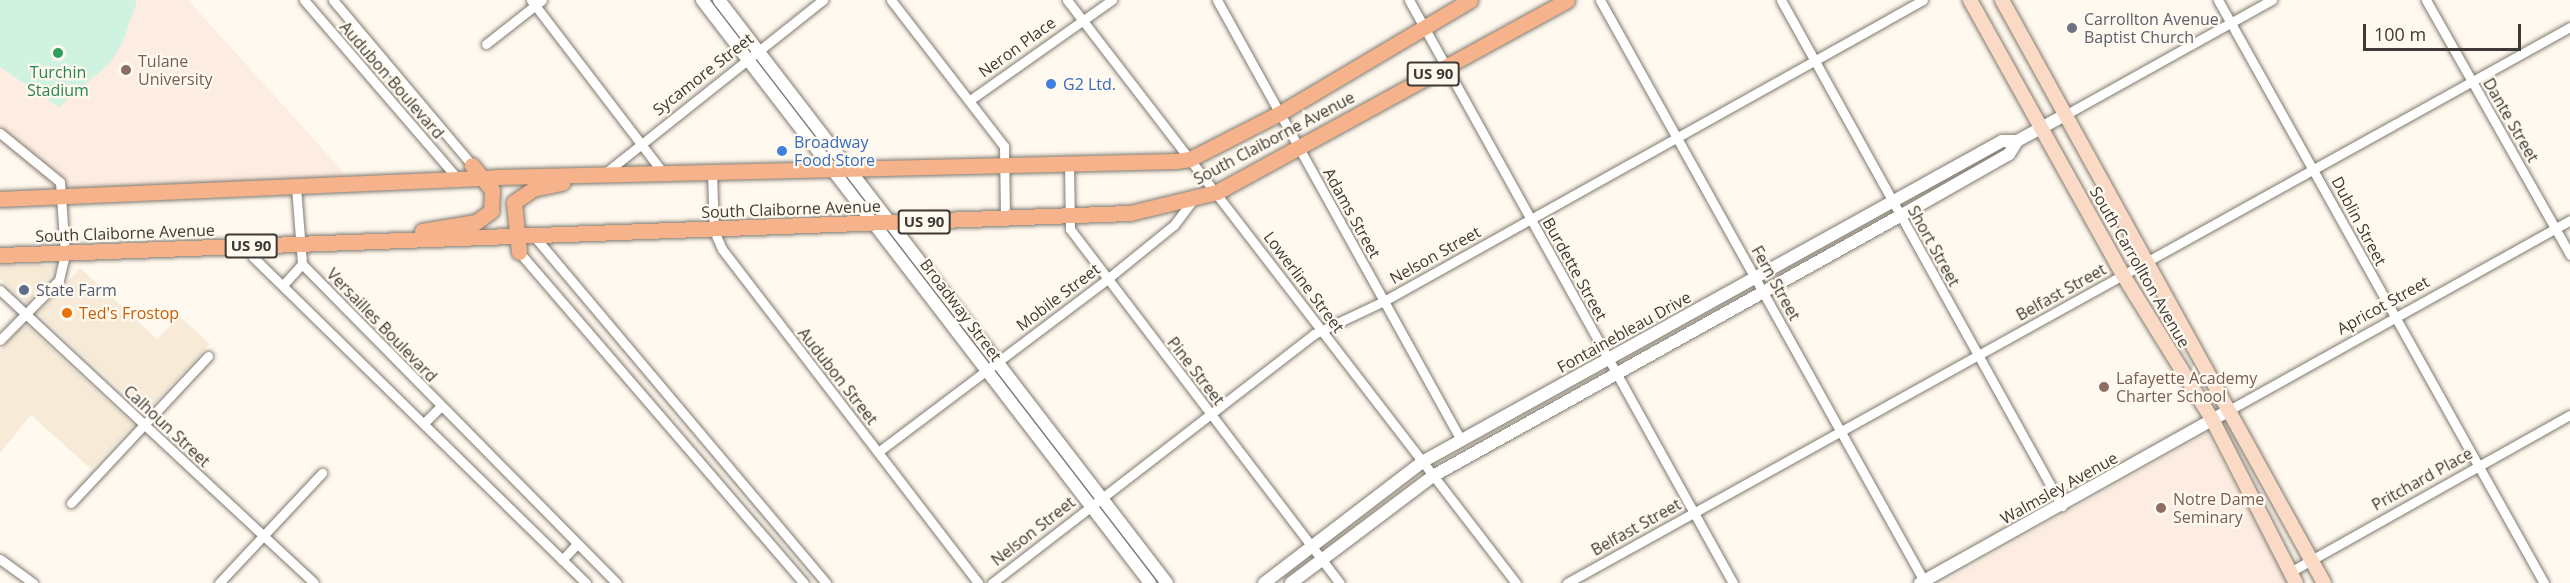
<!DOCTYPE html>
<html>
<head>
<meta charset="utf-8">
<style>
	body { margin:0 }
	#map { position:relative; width:2570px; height:583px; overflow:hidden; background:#fff9ef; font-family:"Open Sans",sans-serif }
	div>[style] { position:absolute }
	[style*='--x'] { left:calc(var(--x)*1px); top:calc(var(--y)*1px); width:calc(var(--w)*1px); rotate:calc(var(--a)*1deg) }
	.built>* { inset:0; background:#f7ebd8 }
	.education>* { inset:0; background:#fdece1 }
	.green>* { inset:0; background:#d0f2e0 }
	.roads { filter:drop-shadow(0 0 2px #817a6f) drop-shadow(0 0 2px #817a6f) }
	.minor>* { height:9px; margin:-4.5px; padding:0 4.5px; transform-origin:4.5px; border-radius:4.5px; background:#fff }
	.tertiary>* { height:12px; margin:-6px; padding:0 6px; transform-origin:6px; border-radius:6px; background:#fff }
	.secondary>* { height:14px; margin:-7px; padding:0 7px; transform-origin:7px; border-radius:7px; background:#fad9c5 }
	.primary>* { height:15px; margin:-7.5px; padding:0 7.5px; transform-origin:7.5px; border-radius:7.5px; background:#f6b38b }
	.dots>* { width:16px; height:16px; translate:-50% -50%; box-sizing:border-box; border:3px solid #fff9ef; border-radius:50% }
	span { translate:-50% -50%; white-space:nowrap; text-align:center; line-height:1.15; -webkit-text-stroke:4.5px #fff9ef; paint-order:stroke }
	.shield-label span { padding:2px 4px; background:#fff9ef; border:2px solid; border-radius:4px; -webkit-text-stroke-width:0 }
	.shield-label { font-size:15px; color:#3d3a35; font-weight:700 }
	.worship-label { font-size:16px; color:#5b616d }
	.left { translate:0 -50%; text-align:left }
	.street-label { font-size:16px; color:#3d3a35 }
	.education-label { font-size:16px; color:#785e54 }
	.leisure-label { font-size:16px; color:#27864d }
	.shop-label { font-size:16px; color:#366cbe }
	.service-label { font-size:16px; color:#4e5e75 }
	.food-label { font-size:16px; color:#c56008 }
	.scale { position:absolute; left:2363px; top:24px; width:158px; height:27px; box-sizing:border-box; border:3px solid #3d3a35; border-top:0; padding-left:8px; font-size:18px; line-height:21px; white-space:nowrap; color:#3d3a35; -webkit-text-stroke:4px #fff9ef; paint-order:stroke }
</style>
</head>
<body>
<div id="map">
	<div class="built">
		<div style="clip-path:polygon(0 265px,53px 265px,56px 269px,27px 303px,0 279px)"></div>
		<div style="clip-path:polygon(80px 268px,157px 339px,179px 316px,210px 344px,145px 412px,38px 313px)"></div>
		<div style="clip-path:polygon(21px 327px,28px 327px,133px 425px,91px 469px,31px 415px,0 453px,0 351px)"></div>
	</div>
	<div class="education">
		<div style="clip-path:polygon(0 0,188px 0,355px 185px,62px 197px,0 141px)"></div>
		<div style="clip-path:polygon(2207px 433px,2288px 583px,1942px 583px)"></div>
	</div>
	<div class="green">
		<div style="clip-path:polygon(0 0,136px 0,136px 4px,122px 44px,110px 63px,59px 107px,0 67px)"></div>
	</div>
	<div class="roads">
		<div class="minor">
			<div style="--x:304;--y:0;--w:238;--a:49.3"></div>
			<div style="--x:333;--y:0;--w:216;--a:49.9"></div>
			<div style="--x:531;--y:0;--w:219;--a:52.6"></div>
			<div style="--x:891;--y:0;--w:185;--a:52.3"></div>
			<div style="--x:1004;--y:146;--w:73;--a:89.2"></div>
			<div style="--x:1067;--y:0;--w:736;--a:52.4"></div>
			<div style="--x:1217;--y:0;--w:503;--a:60.99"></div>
			<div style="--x:1409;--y:0;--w:667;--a:60.94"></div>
			<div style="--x:1600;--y:0;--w:665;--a:60.85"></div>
			<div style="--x:1781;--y:0;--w:579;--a:60.96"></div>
			<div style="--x:2218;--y:0;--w:668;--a:60.79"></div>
			<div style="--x:2426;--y:0;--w:293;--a:60.5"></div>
			<div style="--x:486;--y:44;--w:71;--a:-38.2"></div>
			<div style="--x:970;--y:100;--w:174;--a:-35.2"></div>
			<div style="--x:2065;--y:115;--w:237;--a:-29.1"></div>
			<div style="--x:0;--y:133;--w:77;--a:39.2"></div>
			<div style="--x:60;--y:182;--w:72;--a:86"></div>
			<div style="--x:65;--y:254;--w:27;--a:103"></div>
			<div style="--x:59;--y:280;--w:84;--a:134.5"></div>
			<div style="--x:1069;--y:164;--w:65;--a:89.1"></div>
			<div style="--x:1070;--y:229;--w:445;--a:52.7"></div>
			<div style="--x:712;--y:172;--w:59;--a:88.1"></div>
			<div style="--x:714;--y:231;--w:20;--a:66"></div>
			<div style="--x:722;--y:249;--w:421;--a:52.5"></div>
			<div style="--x:604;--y:174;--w:280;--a:-38.5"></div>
			<div style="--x:296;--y:187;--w:77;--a:85.5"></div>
			<div style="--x:302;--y:264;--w:448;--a:45.4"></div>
			<div style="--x:534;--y:236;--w:454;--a:49.9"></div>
			<div style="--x:253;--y:246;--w:11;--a:90"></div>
			<div style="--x:253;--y:257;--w:466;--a:44.4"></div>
			<div style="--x:519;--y:252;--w:437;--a:49.3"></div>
			<div style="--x:283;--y:285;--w:28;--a:-48"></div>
			<div style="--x:0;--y:290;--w:429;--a:43"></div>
			<div style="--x:2231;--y:409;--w:388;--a:-29.1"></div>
			<div style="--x:424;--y:423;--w:23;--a:-45"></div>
			<div style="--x:878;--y:452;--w:286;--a:-37"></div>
			<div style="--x:1106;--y:280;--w:87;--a:-39"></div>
			<div style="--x:1174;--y:225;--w:30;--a:-53"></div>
			<div style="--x:71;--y:503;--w:201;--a:-47"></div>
			<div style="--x:0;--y:559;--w:41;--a:36"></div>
			<div style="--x:562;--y:560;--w:22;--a:-47"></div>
			<div style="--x:2290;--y:572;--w:321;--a:-29.3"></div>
			<div style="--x:219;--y:583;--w:151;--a:-46.9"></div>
			<div style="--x:992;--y:583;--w:407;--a:-37.7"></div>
			<div style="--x:1314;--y:334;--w:77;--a:-25.2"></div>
			<div style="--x:1384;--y:301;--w:617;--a:-29.18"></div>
			<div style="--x:1567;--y:583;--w:1147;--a:-29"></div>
		</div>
		<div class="tertiary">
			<div style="--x:702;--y:0;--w:735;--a:52.46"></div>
			<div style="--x:719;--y:0;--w:735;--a:52.46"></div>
			<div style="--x:1264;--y:583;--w:199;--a:-37.4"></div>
			<div style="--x:1422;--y:462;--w:663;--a:-28.96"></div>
			<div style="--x:2002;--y:141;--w:15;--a:0"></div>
			<div style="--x:1291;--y:583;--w:178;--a:-37"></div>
			<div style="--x:1433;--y:476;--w:534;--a:-29.11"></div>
			<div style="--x:1900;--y:216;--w:125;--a:-29.6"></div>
			<div style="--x:2009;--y:154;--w:15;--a:-58"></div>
			<div style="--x:2017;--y:141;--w:55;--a:-28.4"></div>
			<div style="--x:1920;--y:583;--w:356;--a:-29.2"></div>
		</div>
		<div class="secondary">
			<div style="--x:1970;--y:0;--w:315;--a:60.9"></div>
			<div style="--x:2123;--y:275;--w:172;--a:58.3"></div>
			<div style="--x:2213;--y:421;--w:182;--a:62.9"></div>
			<div style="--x:2002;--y:0;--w:666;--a:61.09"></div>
		</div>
		<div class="primary">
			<div style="--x:0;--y:199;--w:497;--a:-2.5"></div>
			<div style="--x:497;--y:177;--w:679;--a:-1.35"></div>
			<div style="--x:1176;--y:161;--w:14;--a:-8"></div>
			<div style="--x:1190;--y:159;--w:101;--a:-27.1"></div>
			<div style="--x:1280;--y:113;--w:221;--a:-30.7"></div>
			<div style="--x:422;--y:231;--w:55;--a:-9.5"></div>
			<div style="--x:476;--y:222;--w:19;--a:-36"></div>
			<div style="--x:491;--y:211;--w:21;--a:-87"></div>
			<div style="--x:492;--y:190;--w:32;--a:-129"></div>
			<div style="--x:519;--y:252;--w:50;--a:-95.7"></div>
			<div style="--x:514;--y:202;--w:23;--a:-34"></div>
			<div style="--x:533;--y:189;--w:30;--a:-12"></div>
			<div style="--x:0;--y:255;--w:1131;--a:-2.13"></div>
			<div style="--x:1130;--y:213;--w:89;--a:-13.6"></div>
			<div style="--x:1217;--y:192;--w:399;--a:-28.7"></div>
		</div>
	</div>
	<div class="dots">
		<div style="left:2072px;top:28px;background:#6b7280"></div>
		<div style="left:58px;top:53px;background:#2e9e5b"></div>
		<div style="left:126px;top:70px;background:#8d6e63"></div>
		<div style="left:1051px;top:84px;background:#3f7fe0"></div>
		<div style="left:782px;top:151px;background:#3f7fe0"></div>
		<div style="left:24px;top:290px;background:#5c6f8a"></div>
		<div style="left:67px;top:313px;background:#e8710a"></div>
		<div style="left:2104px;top:387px;background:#8d6e63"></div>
		<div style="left:2161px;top:508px;background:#8d6e63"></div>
	</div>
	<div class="shield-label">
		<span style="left:1433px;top:74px">US 90</span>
		<span style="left:924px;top:222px">US 90</span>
		<span style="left:251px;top:246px">US 90</span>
	</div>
	<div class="worship-label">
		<span class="left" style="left:2084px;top:28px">Carrollton Avenue<br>Baptist Church</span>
	</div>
	<div class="street-label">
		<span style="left:1017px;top:47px;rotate:-36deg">Neron Place</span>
		<span style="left:703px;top:74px;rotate:-38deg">Sycamore Street</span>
		<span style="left:392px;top:80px;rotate:49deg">Audubon Boulevard</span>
		<span style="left:2511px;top:120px;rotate:60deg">Dante Street</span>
		<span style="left:1274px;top:138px;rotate:-28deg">South Claiborne Avenue</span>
		<span style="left:791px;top:209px;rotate:-2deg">South Claiborne Avenue</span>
		<span style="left:1352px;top:213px;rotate:61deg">Adams Street</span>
		<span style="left:2359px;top:221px;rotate:62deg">Dublin Street</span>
		<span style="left:125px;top:233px;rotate:-2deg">South Claiborne Avenue</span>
		<span style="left:1934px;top:246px;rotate:61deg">Short Street</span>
		<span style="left:1435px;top:255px;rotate:-29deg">Nelson Street</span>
		<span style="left:2140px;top:267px;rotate:60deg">South Carrollton Avenue</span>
		<span style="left:1575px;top:269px;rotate:61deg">Burdette Street</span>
		<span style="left:1304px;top:282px;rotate:53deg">Lowerline Street</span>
		<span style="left:1776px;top:283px;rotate:61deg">Fern Street</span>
		<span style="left:2061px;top:292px;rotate:-29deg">Belfast Street</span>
		<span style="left:1058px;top:297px;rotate:-37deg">Mobile Street</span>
		<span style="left:2383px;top:305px;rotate:-29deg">Apricot Street</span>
		<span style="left:961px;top:310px;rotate:53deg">Broadway Street</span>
		<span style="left:382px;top:325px;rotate:46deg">Versailles Boulevard</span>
		<span style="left:1624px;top:332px;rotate:-29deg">Fontainebleau Drive</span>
		<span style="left:1196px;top:371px;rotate:52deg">Pine Street</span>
		<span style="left:838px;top:376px;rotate:52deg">Audubon Street</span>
		<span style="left:167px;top:426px;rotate:43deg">Calhoun Street</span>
		<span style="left:2422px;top:479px;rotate:-29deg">Pritchard Place</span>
		<span style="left:2059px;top:488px;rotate:-29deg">Walmsley Avenue</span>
		<span style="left:1636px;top:527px;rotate:-29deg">Belfast Street</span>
		<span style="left:1033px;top:531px;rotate:-38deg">Nelson Street</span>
	</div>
	<div class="education-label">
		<span class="left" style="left:138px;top:70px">Tulane<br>University</span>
		<span class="left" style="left:2116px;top:387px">Lafayette Academy<br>Charter School</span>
		<span class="left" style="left:2173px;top:508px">Notre Dame<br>Seminary</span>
	</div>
	<div class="leisure-label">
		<span style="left:58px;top:81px">Turchin<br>Stadium</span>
	</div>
	<div class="shop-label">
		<span class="left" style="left:1063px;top:84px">G2 Ltd.</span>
		<span class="left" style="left:794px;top:151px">Broadway<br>Food Store</span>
	</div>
	<div class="service-label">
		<span class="left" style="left:36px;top:290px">State Farm</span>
	</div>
	<div class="food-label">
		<span class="left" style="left:79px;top:313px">Ted's Frostop</span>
	</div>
	<div class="scale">100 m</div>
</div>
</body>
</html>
